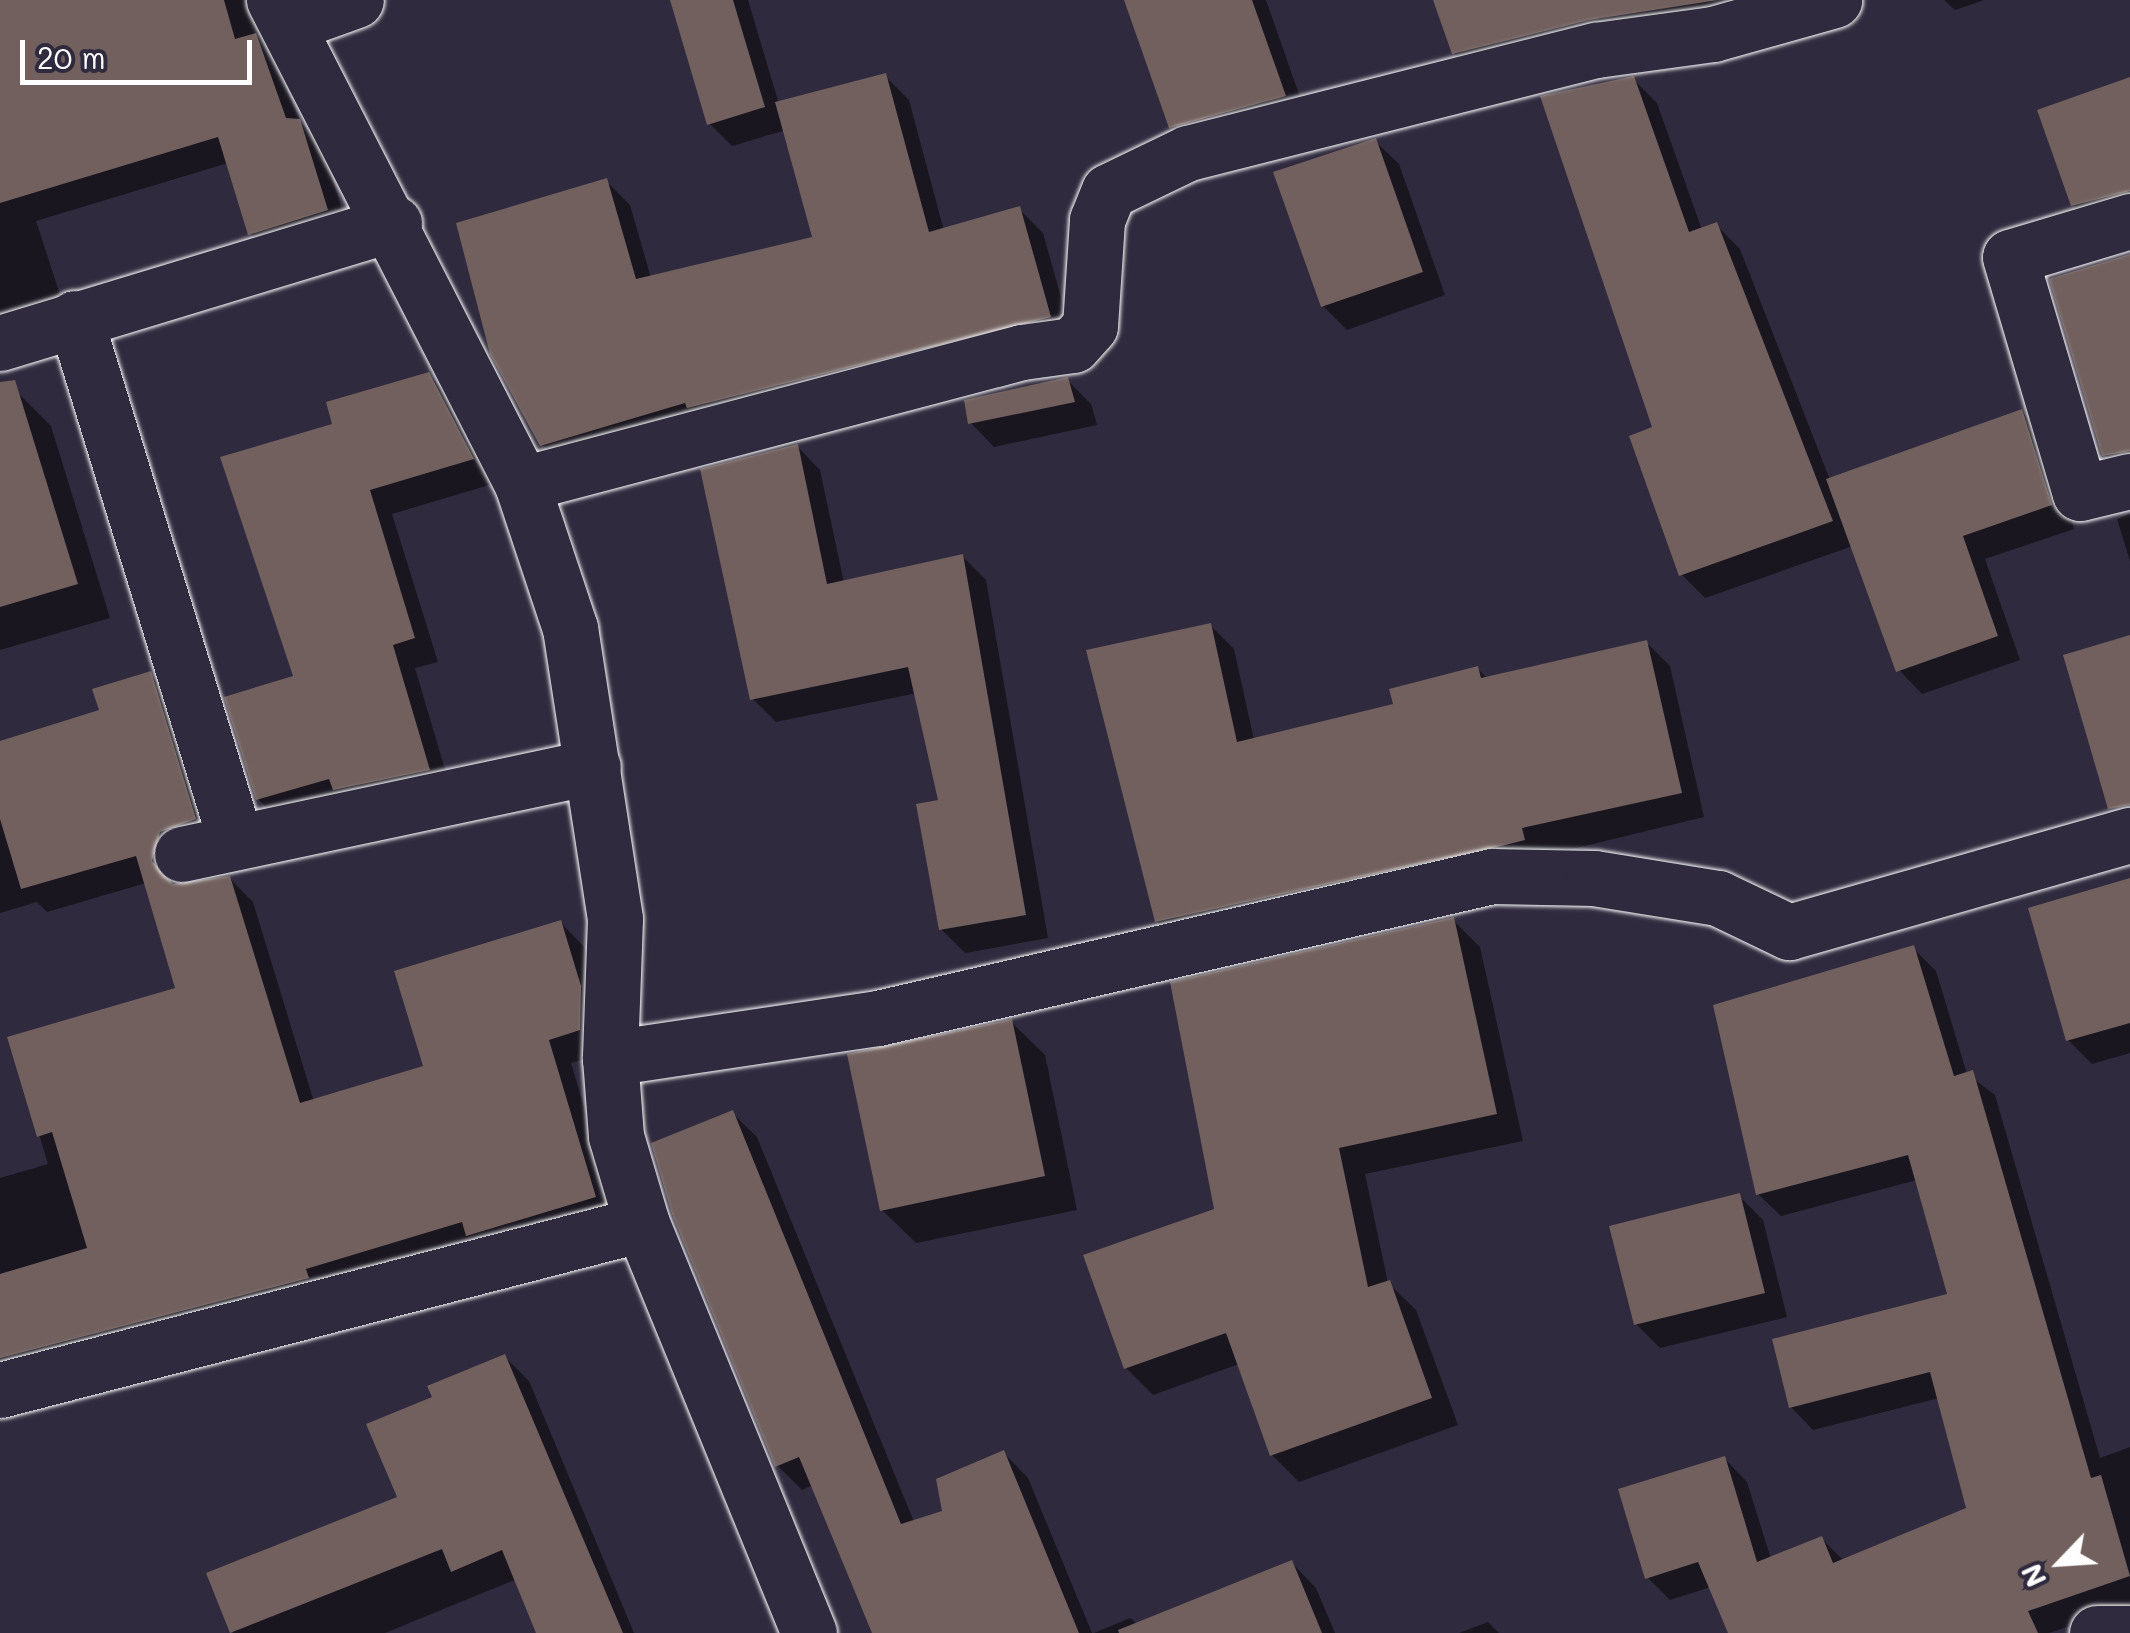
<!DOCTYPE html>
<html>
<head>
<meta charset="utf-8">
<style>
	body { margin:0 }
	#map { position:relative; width:2130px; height:1633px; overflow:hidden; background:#2f2a3d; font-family:Mali,sans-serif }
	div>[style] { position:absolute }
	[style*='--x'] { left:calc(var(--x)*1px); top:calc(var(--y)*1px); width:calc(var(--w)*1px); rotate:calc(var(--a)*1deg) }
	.shadow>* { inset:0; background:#0007 }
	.building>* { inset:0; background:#71605e }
	.roads { filter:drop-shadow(0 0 2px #fff) drop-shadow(0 0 2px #fff) }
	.minor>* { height:55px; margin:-27.5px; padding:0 27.5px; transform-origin:27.5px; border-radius:27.5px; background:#2f2a3d }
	span { translate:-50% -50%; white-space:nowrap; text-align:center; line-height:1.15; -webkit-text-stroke:8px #2f2a3d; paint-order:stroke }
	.north { position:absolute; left:2010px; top:1513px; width:100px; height:100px; -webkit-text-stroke:8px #2f2a3d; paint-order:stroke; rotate:245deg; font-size:28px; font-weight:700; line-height:40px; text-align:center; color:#fff }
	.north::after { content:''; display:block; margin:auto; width:35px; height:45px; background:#fff; clip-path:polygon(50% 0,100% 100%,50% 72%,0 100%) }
	.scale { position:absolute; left:20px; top:40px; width:232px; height:45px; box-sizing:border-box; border:5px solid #fff; border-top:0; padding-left:12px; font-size:30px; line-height:35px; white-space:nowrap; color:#fff; -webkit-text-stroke:8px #2f2a3d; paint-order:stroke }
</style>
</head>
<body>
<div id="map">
	<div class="shadow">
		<div style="clip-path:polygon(0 0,280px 0,268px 38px,300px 122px,322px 144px,349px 233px,273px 256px,250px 233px,228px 163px,36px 221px,68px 319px,0 343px)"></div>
		<div style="clip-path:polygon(673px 0,748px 0,779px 104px,885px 76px,909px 100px,944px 231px,1019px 209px,1043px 233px,1073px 340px,566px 468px,542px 444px,606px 181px,630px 205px,651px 278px,815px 238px,786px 130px,732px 146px,710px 124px)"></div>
		<div style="clip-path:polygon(1149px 0,1266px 0,1308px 120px,1195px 150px,1171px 126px)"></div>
		<div style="clip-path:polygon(1435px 0,1824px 0,1478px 77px,1454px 53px)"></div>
		<div style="clip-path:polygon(1944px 0,1984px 0,1955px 10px)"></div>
		<div style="clip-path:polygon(1633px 79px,1657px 103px,1702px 230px,1716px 225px,1740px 249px,1830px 480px,2022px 412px,2046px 435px,2074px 529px,1985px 559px,2020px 660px,1922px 694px,1899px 670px,1853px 546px,1705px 598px,1681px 574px,1655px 429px)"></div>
		<div style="clip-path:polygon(2130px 83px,2130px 223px,2098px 231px,2073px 205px)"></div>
		<div style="clip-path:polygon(1375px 141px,1399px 164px,1445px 295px,1347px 330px,1323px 306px)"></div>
		<div style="clip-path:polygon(2130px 256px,2130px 480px,2104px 454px)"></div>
		<div style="clip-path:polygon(429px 375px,453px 399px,496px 483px,392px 514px,438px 662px,415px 668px,452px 793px,282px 823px,258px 799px,296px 678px,335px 426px)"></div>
		<div style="clip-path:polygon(1067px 380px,1091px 404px,1097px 425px,994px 447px,971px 423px)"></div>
		<div style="clip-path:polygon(17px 392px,51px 426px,110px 618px,0 650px,0 397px)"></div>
		<div style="clip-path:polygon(797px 446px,820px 470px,844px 583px,963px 557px,986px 580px,1048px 938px,965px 953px,941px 929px,941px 802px,917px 693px,776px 722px,752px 698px)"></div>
		<div style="clip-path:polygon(2130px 514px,2130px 561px,2117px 519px)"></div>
		<div style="clip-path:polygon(1210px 625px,1234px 649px,1254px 740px,1396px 706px,1478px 669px,1488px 679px,1646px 642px,1670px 666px,1704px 817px,1181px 944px,1157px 921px)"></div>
		<div style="clip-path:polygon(150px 674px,174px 697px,218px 843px,184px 855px,175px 886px,229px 878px,253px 902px,314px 1102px,426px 1068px,561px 923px,584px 947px,604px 1011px,603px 1054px,571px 1063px,618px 1221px,0 1397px,0 1178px,48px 1164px,10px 1038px,178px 990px,146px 883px,47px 912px,37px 902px,0 913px,0 743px,102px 711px)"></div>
		<div style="clip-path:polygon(2130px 881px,2130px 1053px,2092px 1064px,2068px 1040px)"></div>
		<div style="clip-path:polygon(1453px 920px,1480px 947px,1523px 1141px,1365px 1174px,1388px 1283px,1416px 1310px,1458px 1425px,1299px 1482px,1272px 1455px,1239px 1364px,1153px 1395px,1126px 1368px,1217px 1211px)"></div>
		<div style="clip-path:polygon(1913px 948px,1936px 971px,1967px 1074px,1995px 1095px,2100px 1458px,2130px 1447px,2130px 1606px,2049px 1633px,1731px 1633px,1711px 1587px,1670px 1600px,1647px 1577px,1725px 1459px,1747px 1482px,1771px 1559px,1822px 1539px,1844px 1561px,1969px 1509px,1939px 1398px,1813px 1430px,1791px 1407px,1950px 1296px,1917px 1180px,1781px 1216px,1758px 1194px)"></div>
		<div style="clip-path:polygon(1011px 1022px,1045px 1055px,1077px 1210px,916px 1243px,882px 1210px)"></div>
		<div style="clip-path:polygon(732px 1113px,757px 1137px,914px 1522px,945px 1513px,1004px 1453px,1028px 1478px,1092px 1633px,874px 1633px,813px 1485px,802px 1490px,777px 1465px)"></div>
		<div style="clip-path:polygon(1739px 1196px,1763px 1220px,1787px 1317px,1660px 1348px,1636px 1324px)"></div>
		<div style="clip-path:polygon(505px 1357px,529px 1381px,634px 1633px,539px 1633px,517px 1579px,385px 1633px,233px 1633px,209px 1574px,400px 1498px,435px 1398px)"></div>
		<div style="clip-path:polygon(1292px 1563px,1316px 1588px,1335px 1633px,1094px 1633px,1130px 1618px,1138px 1625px)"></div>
		<div style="clip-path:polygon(1488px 1622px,1499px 1633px,1459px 1633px)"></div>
	</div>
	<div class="building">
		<div style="clip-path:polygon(0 0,224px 0,235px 39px,256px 33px,286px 118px,300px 119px,328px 210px,248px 235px,218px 137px,0 203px)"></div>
		<div style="clip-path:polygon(670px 0,733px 0,765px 107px,707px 125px)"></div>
		<div style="clip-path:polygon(1124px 0,1252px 0,1286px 96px,1169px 128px)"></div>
		<div style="clip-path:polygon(1433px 0,1718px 0,1589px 20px,1452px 54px)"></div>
		<div style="clip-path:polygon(886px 73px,929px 232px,1020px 206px,1051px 317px,687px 408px,685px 403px,540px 446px,490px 354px,456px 223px,607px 178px,636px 279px,812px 237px,775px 102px)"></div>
		<div style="clip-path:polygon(1634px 76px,1689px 232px,1717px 222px,1833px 521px,1679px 576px,1629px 436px,1652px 427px,1540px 96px)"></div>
		<div style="clip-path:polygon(2130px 77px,2130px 191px,2071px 206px,2037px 110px)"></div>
		<div style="clip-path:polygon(1376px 138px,1423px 272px,1321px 307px,1273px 172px)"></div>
		<div style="clip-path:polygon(2130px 254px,2130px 451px,2102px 456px,2049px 279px)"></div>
		<div style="clip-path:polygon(429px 372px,474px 459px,370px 490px,415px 638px,393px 645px,430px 770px,333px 790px,329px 779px,256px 800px,224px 697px,293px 676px,220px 457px,332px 424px,326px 402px)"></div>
		<div style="clip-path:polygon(1068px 377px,1075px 402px,968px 424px,964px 400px)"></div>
		<div style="clip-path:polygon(15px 380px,78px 584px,0 607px,0 382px)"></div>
		<div style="clip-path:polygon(2022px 409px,2052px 505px,1963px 536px,1998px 636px,1896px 672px,1826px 479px)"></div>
		<div style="clip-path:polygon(798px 444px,827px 584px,963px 554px,1026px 915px,939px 930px,916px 804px,938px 800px,908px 667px,750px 700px,700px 469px)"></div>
		<div style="clip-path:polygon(1211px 623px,1237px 742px,1393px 704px,1389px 689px,1478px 666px,1481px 678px,1647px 640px,1682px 793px,1522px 828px,1525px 840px,1505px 845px,1155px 922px,1086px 650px)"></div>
		<div style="clip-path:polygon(2130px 635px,2130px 805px,2108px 809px,2063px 655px)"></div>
		<div style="clip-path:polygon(151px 671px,196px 819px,160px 832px,152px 861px,173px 884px,230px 876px,300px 1103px,423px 1066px,394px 971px,561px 920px,581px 986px,580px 1030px,549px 1040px,596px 1197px,466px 1236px,462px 1222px,306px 1269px,309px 1278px,0 1358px,0 1274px,87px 1248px,52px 1132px,37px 1137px,7px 1037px,175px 988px,136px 856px,21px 889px,0 819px,0 741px,99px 710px,92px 689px)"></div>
		<div style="clip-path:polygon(2130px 878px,2130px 1023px,2066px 1041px,2028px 908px)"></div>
		<div style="clip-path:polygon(1454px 917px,1497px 1114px,1339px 1148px,1368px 1287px,1390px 1280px,1432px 1398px,1270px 1456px,1226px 1333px,1124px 1369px,1083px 1255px,1214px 1209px,1170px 982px)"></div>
		<div style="clip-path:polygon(1914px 945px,1954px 1076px,1973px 1070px,2091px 1478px,2101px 1475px,2130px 1576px,2028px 1611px,2038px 1633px,1728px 1633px,1698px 1562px,1645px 1579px,1618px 1489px,1725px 1456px,1757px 1562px,1822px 1536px,1833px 1563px,1966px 1508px,1930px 1372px,1789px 1408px,1772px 1339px,1947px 1294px,1908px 1155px,1756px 1195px,1713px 1005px)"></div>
		<div style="clip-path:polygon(1012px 1019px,1045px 1176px,880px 1211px,847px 1054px)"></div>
		<div style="clip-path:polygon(733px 1110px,901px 1524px,942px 1511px,936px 1479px,1004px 1450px,1079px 1633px,872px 1633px,799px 1457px,775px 1467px,672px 1214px,651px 1143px)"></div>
		<div style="clip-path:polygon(1740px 1193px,1765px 1293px,1634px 1325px,1609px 1226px)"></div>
		<div style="clip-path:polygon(505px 1354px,623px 1633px,536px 1633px,502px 1550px,451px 1572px,442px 1549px,230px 1633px,206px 1573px,397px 1497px,366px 1424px,432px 1397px,427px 1386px)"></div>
		<div style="clip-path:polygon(1292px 1560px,1322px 1633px,1119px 1633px,1118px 1630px)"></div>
	</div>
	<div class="roads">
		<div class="minor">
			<div style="--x:274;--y:0;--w:544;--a:62.87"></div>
			<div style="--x:522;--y:484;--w:152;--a:71.6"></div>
			<div style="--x:570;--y:628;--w:294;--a:81.2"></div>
			<div style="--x:615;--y:919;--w:139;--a:92.1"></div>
			<div style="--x:289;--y:24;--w:71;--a:-19.7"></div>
			<div style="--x:2130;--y:221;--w:125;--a:163.3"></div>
			<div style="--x:2010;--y:257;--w:246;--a:73.5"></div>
			<div style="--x:2080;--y:493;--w:51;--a:-13.5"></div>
			<div style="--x:75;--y:318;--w:548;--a:72.92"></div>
			<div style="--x:0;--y:343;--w:412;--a:-16.9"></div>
			<div style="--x:522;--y:484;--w:517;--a:-14.79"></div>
			<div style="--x:1022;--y:352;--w:51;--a:-7.8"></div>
			<div style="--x:1073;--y:345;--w:25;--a:-48"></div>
			<div style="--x:1090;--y:326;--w:106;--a:-86.2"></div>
			<div style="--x:1097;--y:220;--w:31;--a:-68"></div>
			<div style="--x:1109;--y:191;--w:88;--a:-25.7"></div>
			<div style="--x:1188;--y:153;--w:421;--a:-14.2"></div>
			<div style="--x:1596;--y:50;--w:118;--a:-7.8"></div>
			<div style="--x:1713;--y:34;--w:126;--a:-15.7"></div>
			<div style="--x:182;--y:854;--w:420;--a:-12"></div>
			<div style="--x:0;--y:1390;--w:663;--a:-14.5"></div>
			<div style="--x:809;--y:1633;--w:442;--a:-112.2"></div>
			<div style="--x:642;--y:1224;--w:92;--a:-106.5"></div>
			<div style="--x:616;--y:1136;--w:78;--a:-94.4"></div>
			<div style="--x:610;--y:1058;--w:271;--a:-8.5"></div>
			<div style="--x:878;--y:1018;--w:630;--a:-13.02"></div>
			<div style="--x:1492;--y:876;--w:102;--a:1.1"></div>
			<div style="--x:1594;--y:878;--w:126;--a:9.2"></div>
			<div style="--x:1718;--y:898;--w:79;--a:25.6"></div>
			<div style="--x:1789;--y:932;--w:355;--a:-15.9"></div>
			<div style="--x:2097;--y:1633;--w:32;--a:0"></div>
		</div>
	</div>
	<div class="north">N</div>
	<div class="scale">20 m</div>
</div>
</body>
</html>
